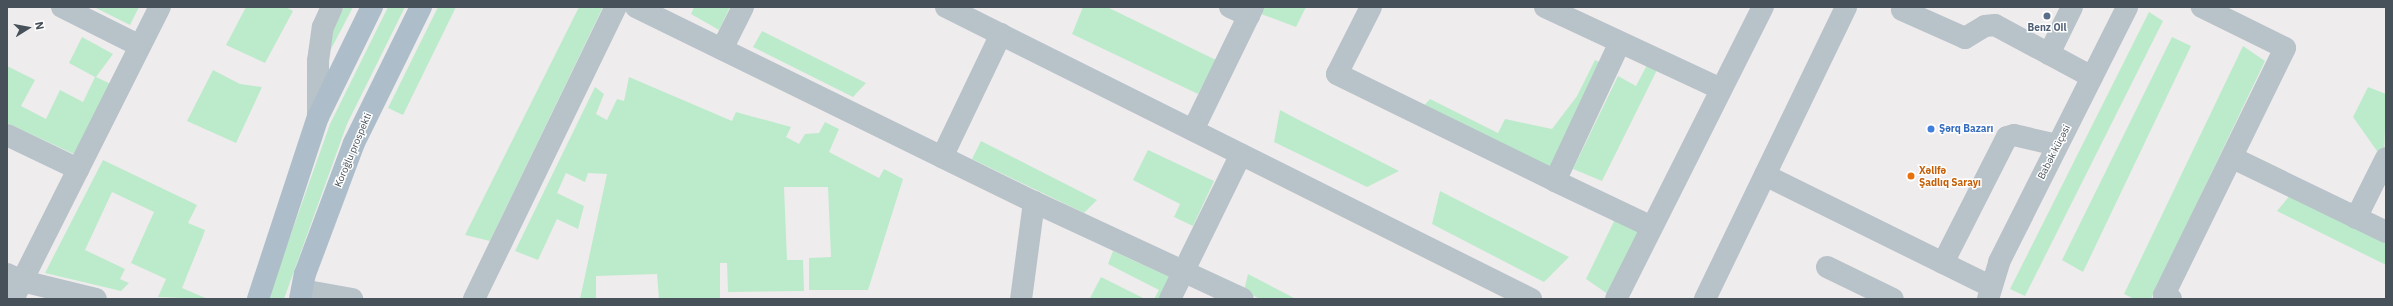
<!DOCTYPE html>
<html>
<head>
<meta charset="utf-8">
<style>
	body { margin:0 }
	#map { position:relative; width:2393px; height:306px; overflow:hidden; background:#efeced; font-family:"IBM Plex Sans",sans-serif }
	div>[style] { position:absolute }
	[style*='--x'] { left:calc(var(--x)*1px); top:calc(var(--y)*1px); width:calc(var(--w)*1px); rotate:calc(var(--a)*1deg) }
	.green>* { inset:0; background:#bcebcb }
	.minor>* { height:22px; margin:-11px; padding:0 11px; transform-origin:11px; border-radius:11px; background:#b8c2c9 }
	.major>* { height:22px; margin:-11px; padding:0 11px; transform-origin:11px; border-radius:11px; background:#adbeca }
	.dots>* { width:11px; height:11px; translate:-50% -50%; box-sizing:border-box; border:2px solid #fff; border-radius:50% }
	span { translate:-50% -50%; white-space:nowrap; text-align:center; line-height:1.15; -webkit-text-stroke:3px #fff; paint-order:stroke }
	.service-label { font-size:10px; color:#4e5e75; font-weight:700 }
	.shop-label { font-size:10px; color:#366cbe; font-weight:700 }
	.left { translate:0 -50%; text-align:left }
	.street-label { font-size:10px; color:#465159 }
	.food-label { font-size:10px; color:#c56008; font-weight:700 }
	.frame { position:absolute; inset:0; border:8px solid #465159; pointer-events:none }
	.north { position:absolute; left:8px; top:8px; width:40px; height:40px; -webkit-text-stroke:3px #fff; paint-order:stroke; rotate:79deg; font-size:11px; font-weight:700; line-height:16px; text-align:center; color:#465159 }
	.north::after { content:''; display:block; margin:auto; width:14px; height:18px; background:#465159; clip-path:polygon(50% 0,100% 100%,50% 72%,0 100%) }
</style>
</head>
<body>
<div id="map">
	<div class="green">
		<div style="clip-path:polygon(94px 7px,139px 7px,130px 25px)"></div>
		<div style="clip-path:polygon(246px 7px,286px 7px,293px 11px,265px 63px,226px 45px)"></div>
		<div style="clip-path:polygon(344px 7px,353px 7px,329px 53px,334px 27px)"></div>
		<div style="clip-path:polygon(388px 7px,405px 7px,347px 124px,284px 299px,268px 299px,330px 124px)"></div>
		<div style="clip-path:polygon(438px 7px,456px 7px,403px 115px,388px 108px)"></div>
		<div style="clip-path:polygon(579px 7px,603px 7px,490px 241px,465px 235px)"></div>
		<div style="clip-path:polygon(694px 7px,730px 7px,719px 30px,691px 14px)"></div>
		<div style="clip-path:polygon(1083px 7px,1107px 7px,1216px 60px,1198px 94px,1072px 34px)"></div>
		<div style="clip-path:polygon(1264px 7px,1306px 7px,1296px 27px,1261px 14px)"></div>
		<div style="clip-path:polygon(2149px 12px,2163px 21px,2025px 296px,2010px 289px)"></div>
		<div style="clip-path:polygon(762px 31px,866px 83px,853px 97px,753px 47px)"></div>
		<div style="clip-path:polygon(82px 37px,113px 54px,96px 77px,111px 84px,76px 155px,7px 123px,7px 66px,35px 80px,21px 106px,46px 119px,60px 90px,83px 102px,95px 77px,69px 63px)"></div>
		<div style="clip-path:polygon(2172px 37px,2191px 46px,2083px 272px,2062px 260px)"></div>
		<div style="clip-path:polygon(2243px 46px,2265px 61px,2151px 299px,2134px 299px,2124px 294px)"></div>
		<div style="clip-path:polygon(1595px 60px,1608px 66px,1555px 181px,1417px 113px,1430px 99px,1498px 133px,1505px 119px,1552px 129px,1577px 96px)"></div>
		<div style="clip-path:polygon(1647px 65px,1657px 70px,1602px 181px,1573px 169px,1618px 76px,1636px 86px)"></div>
		<div style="clip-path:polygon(213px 70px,240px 84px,262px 87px,236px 143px,187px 121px)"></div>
		<div style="clip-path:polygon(629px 77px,732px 121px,736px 112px,791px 127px,786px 137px,799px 144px,805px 134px,819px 133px,825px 122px,839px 129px,829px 152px,879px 178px,884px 169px,903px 179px,868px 290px,809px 290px,809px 258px,831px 257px,828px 187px,784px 187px,787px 260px,803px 260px,804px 291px,728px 292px,727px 263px,720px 263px,720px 299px,659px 299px,657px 274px,596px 276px,596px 299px,580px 299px,607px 174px,588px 173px,585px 182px,566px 173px,557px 193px,584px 206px,578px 229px,557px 219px,538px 260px,515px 251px,595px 87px,604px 94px,596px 114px,607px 120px,617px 99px,624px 101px)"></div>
		<div style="clip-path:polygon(2368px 87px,2386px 94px,2384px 161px,2353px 117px)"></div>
		<div style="clip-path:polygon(1280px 110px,1295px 118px,1399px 171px,1367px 187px,1274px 142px)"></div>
		<div style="clip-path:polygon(981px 141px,1097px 200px,1084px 213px,972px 159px)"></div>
		<div style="clip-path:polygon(1148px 150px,1214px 181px,1193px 226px,1174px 217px,1180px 204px,1133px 180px)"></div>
		<div style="clip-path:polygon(103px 160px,197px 205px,188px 223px,205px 230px,203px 236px,182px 288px,208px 299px,158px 297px,166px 279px,131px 263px,154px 212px,112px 192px,85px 250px,125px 269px,120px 279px,129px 283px,121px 291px,45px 273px)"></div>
		<div style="clip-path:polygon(2296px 188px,2386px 232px,2386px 265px,2277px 211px)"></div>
		<div style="clip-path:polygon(1440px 191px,1569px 257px,1544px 282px,1432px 224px)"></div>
		<div style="clip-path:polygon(1619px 211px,1652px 227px,1615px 299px,1586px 279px)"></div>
		<div style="clip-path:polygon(1113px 251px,1174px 279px,1164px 299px,1154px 299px,1159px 290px,1108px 264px)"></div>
		<div style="clip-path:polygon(1248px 274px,1296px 299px,1260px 299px,1244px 291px)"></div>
		<div style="clip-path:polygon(1101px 277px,1145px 299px,1090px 298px)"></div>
	</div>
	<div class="minor">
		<div style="--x:62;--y:7;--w:87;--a:26.6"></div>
		<div style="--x:636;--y:7;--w:341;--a:26.1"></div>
		<div style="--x:946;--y:7;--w:654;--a:26.53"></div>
		<div style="--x:1230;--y:7;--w:21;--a:25"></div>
		<div style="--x:1371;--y:7;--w:75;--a:116.9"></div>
		<div style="--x:1337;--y:74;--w:243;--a:26.1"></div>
		<div style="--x:1555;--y:181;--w:153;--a:-64.9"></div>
		<div style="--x:1545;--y:7;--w:194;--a:25"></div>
		<div style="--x:1902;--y:10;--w:69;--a:24"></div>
		<div style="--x:1965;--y:38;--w:23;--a:-31"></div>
		<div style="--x:1985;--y:26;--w:10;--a:-6"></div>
		<div style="--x:1995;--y:25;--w:110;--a:28.2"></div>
		<div style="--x:1001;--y:34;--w:136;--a:115.6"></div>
		<div style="--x:942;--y:157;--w:102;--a:26.1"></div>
		<div style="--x:1034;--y:202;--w:98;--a:97.6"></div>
		<div style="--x:722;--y:49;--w:47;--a:-63.4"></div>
		<div style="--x:2049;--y:54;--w:52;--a:-63.9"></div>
		<div style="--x:318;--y:117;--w:56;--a:-90"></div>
		<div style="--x:318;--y:61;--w:34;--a:-82"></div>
		<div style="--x:323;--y:27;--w:22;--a:-66"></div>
		<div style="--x:1193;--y:130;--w:137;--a:-64"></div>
		<div style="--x:7;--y:135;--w:79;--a:25.6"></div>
		<div style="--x:2233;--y:158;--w:170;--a:25.8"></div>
		<div style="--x:1765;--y:175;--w:251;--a:26.3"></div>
		<div style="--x:1555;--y:181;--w:107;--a:25.4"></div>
		<div style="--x:1034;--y:202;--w:230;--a:24.9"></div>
		<div style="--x:2356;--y:218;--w:67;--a:-63.4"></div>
		<div style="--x:1943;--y:263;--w:141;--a:-63.1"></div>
		<div style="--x:2007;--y:137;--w:7;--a:-16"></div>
		<div style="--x:2014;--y:135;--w:44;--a:13.1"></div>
		<div style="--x:1827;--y:267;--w:73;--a:25.9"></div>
		<div style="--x:7;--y:274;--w:17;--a:25"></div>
		<div style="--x:22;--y:281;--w:307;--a:-63.3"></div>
		<div style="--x:302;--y:290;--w:51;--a:10.2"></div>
		<div style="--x:13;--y:299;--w:20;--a:-63"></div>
		<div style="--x:22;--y:281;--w:76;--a:13.7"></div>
		<div style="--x:474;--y:299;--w:325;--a:-64.1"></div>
		<div style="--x:1170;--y:299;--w:161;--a:-63.9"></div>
		<div style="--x:1616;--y:299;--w:327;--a:-63.3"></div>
		<div style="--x:1705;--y:299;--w:324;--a:-64.2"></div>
		<div style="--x:1988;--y:299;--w:39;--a:-73"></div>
		<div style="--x:1999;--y:262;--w:285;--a:-63.3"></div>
		<div style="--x:2171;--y:299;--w:8;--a:-150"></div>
		<div style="--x:2164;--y:295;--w:275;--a:-63.9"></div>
		<div style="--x:2285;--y:48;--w:93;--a:-153.7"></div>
	</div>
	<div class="major">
		<div style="--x:258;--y:299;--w:192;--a:-71.8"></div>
		<div style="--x:318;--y:117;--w:123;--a:-63.9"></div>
		<div style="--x:300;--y:299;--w:25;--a:-79"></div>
		<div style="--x:305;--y:274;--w:140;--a:-69.5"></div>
		<div style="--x:354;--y:143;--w:152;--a:-63.8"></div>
	</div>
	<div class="dots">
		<div style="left:2047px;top:16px;background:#5c6f8a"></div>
		<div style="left:1931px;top:129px;background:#3f7fe0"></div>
		<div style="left:1911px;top:176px;background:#e8710a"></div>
	</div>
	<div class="service-label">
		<span style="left:2047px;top:28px">Benz Oil</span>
	</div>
	<div class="shop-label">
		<span class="left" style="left:1939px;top:129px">Şərq Bazarı</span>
	</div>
	<div class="street-label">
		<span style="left:353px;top:150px;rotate:-67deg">Koroğlu prospekti</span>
		<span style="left:2054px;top:152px;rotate:-63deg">Babək küçəsi</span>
	</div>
	<div class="food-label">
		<span class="left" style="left:1919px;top:176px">Xəlifə<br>Şadlıq Sarayı</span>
	</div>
	<div class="frame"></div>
	<div class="north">N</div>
</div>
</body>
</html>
